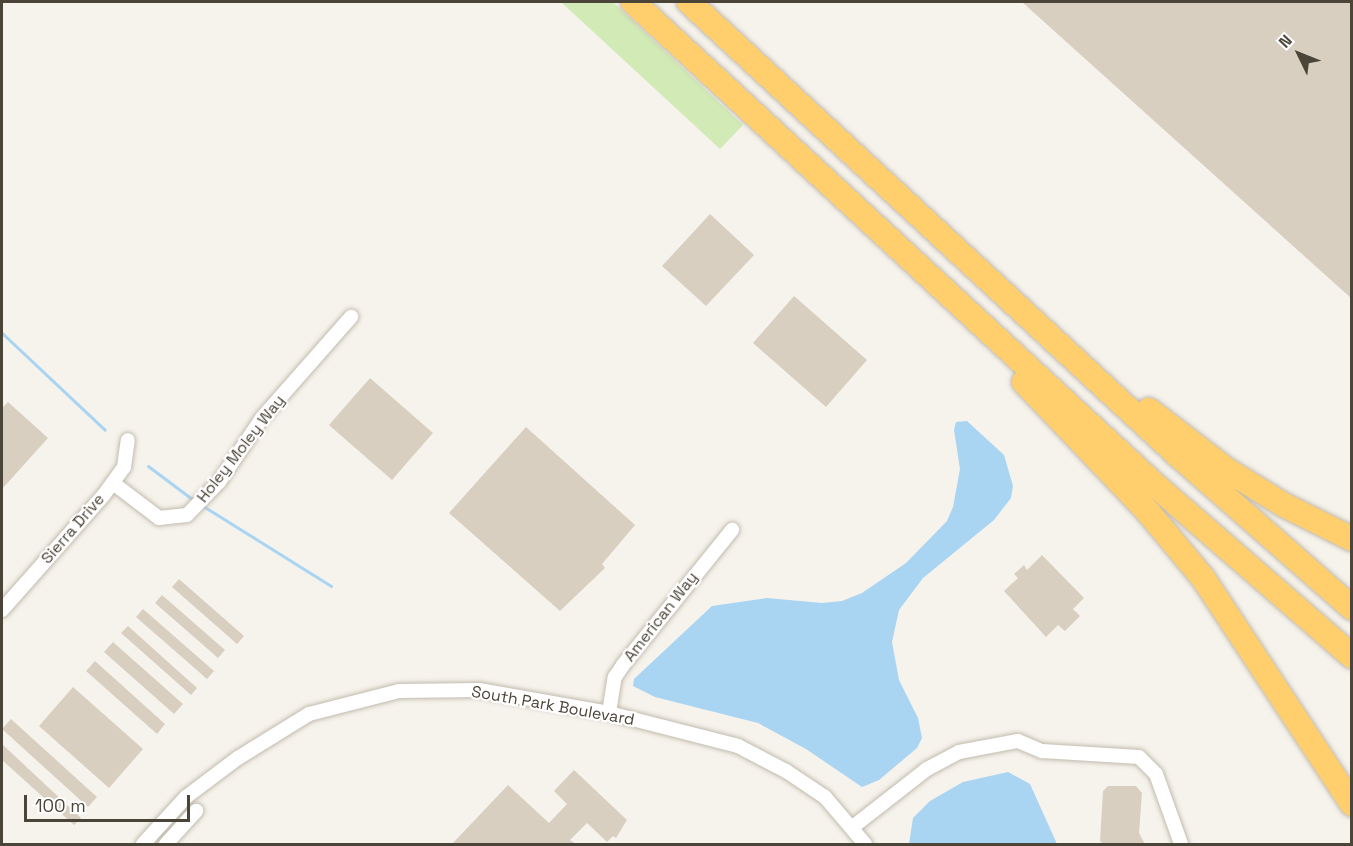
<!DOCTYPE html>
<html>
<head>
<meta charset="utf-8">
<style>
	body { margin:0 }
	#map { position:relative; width:1353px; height:846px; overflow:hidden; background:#f6f3ec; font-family:"Space Grotesk",sans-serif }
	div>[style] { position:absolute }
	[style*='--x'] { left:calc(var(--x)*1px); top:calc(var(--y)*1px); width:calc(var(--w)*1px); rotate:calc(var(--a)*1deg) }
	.green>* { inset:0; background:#d2eab5 }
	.water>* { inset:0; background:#a9d4f2 }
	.stream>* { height:3px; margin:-1.5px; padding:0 1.5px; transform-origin:1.5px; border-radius:1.5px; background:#a9d4f2 }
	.building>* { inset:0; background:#d8cfc1 }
	.roads { filter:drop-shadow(0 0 2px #c2bbae) drop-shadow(0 0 2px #c2bbae) }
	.minor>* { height:14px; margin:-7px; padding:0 7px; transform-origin:7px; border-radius:7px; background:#fff }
	.motorway>* { height:24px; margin:-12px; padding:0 12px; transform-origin:12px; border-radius:12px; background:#ffcf6e }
	span { translate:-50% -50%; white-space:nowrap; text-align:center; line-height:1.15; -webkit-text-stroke:4.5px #fff; paint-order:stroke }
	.street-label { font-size:16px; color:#4b4439 }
	.frame { position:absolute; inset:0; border:3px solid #4b4439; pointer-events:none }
	.north { position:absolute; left:1269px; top:24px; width:60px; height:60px; -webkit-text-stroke:4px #fff; paint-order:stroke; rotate:313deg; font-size:16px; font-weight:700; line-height:24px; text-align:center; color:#4b4439 }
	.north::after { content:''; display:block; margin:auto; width:21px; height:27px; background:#4b4439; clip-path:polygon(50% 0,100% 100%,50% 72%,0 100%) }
	.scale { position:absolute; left:24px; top:795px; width:166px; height:27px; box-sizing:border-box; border:3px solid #4b4439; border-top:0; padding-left:8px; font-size:18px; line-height:21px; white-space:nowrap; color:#4b4439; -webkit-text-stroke:4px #fff; paint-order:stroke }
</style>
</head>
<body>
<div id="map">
	<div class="green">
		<div style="clip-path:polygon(561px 2px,613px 2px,743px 125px,720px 149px)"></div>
	</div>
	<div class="water">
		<div style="clip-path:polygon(967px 421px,1004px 455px,1013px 486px,1011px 498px,994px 520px,923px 578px,899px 610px,892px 642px,899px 680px,918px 718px,922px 738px,917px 748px,879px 780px,862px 787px,806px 749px,758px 723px,655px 697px,633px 686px,634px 679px,712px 606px,767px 598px,822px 603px,842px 601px,862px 593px,906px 563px,947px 521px,953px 507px,960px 469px,954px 430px,956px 422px)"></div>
		<div style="clip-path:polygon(1008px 772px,1030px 784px,1057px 844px,909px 844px,913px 818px,930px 801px,963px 782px)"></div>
	</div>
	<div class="stream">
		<div style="--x:2;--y:333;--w:141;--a:43.3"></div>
		<div style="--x:148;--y:466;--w:55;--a:36.9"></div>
		<div style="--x:203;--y:506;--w:151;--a:32"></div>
	</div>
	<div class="building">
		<div style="clip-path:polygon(1022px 2px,1352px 2px,1352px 299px)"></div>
		<div style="clip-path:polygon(710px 214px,754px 255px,706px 306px,662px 266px)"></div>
		<div style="clip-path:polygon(794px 296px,867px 360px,826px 407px,753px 343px)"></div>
		<div style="clip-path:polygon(370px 378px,433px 433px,392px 480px,329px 425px)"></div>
		<div style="clip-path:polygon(8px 402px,48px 438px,2px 489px,2px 408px)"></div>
		<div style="clip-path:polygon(526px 427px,635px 525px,602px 564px,605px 568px,560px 611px,449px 513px)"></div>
		<div style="clip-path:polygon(1042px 555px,1084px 598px,1073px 609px,1080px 616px,1065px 631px,1058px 625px,1046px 637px,1004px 591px,1018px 578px,1014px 574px,1024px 565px,1027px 570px)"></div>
		<div style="clip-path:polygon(179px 579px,244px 636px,237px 644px,172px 587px)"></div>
		<div style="clip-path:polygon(162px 595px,225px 650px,218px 658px,155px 603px)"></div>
		<div style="clip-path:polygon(143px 609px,214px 671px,207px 679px,136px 617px)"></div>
		<div style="clip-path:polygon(128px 626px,197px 688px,191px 695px,121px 633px)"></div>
		<div style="clip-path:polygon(113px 642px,183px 704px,174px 714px,104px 652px)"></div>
		<div style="clip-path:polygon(95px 661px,165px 724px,157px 734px,86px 671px)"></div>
		<div style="clip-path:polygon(73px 687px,143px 749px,109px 788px,39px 726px)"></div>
		<div style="clip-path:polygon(11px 719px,97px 797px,88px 807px,2px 729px)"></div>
		<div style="clip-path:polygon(2px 744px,81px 818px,74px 825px,2px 760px)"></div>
		<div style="clip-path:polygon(574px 770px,627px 820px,616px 838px,613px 836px,607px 842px,587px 823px,570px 840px,576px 844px,452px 844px,508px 785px,549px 823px,567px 804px,554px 791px)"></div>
		<div style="clip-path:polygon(1108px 786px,1136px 786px,1142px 793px,1139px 833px,1145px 844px,1103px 844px,1100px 841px,1103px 791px)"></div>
	</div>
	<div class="roads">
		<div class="minor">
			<div style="--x:113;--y:483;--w:58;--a:37.3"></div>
			<div style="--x:159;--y:518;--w:28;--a:-6"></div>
			<div style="--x:187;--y:515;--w:46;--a:-45.9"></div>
			<div style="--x:219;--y:482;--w:77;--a:-56.1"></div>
			<div style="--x:262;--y:418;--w:135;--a:-48.6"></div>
			<div style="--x:2;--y:610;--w:152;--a:-48.5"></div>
			<div style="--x:103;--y:496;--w:36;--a:-54"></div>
			<div style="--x:124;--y:467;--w:27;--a:-82"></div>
			<div style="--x:609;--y:713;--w:36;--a:-81"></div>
			<div style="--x:615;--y:677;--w:14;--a:-56"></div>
			<div style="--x:623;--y:665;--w:174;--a:-51.1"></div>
			<div style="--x:854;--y:826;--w:93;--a:-38"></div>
			<div style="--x:927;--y:769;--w:36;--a:-28"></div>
			<div style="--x:959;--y:752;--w:60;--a:-10.6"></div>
			<div style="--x:1018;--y:741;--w:26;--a:23"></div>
			<div style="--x:1042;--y:751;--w:97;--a:3.5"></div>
			<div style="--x:1139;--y:757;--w:24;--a:45"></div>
			<div style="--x:1156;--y:774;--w:74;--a:70.3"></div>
			<div style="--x:143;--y:844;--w:64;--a:-47.5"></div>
			<div style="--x:186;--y:797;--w:65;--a:-36.9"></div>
			<div style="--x:238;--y:758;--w:84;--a:-31.8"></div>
			<div style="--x:309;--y:714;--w:93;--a:-14.3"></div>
			<div style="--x:399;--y:691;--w:80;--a:-0.7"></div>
			<div style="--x:479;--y:690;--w:132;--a:10"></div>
			<div style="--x:609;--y:713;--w:133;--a:14.3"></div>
			<div style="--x:738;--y:746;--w:54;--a:27.5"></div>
			<div style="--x:786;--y:771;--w:47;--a:33.7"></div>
			<div style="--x:825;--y:797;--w:62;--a:49.6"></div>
			<div style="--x:166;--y:844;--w:45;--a:-47.7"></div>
		</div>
		<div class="motorway">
			<div style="--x:633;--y:2;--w:711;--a:42.78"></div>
			<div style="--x:1155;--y:485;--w:261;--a:41"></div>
			<div style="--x:689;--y:2;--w:668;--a:42.82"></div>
			<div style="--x:1179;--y:456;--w:230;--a:41.3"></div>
			<div style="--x:1024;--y:382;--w:181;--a:46.3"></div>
			<div style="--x:1149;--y:513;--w:85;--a:50.3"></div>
			<div style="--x:1203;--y:578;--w:271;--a:56.6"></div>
			<div style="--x:1149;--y:410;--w:98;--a:37.6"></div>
			<div style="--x:1227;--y:470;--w:67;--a:31.6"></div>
			<div style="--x:1284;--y:505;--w:76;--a:26.6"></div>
		</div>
	</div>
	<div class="street-label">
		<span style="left:241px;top:449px;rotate:-52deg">Holey Moley Way</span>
		<span style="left:73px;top:529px;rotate:-49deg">Sierra Drive</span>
		<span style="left:661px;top:617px;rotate:-52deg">American Way</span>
		<span style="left:553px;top:706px;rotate:10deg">South Park Boulevard</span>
	</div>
	<div class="frame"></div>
	<div class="north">N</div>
	<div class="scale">100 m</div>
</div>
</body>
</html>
